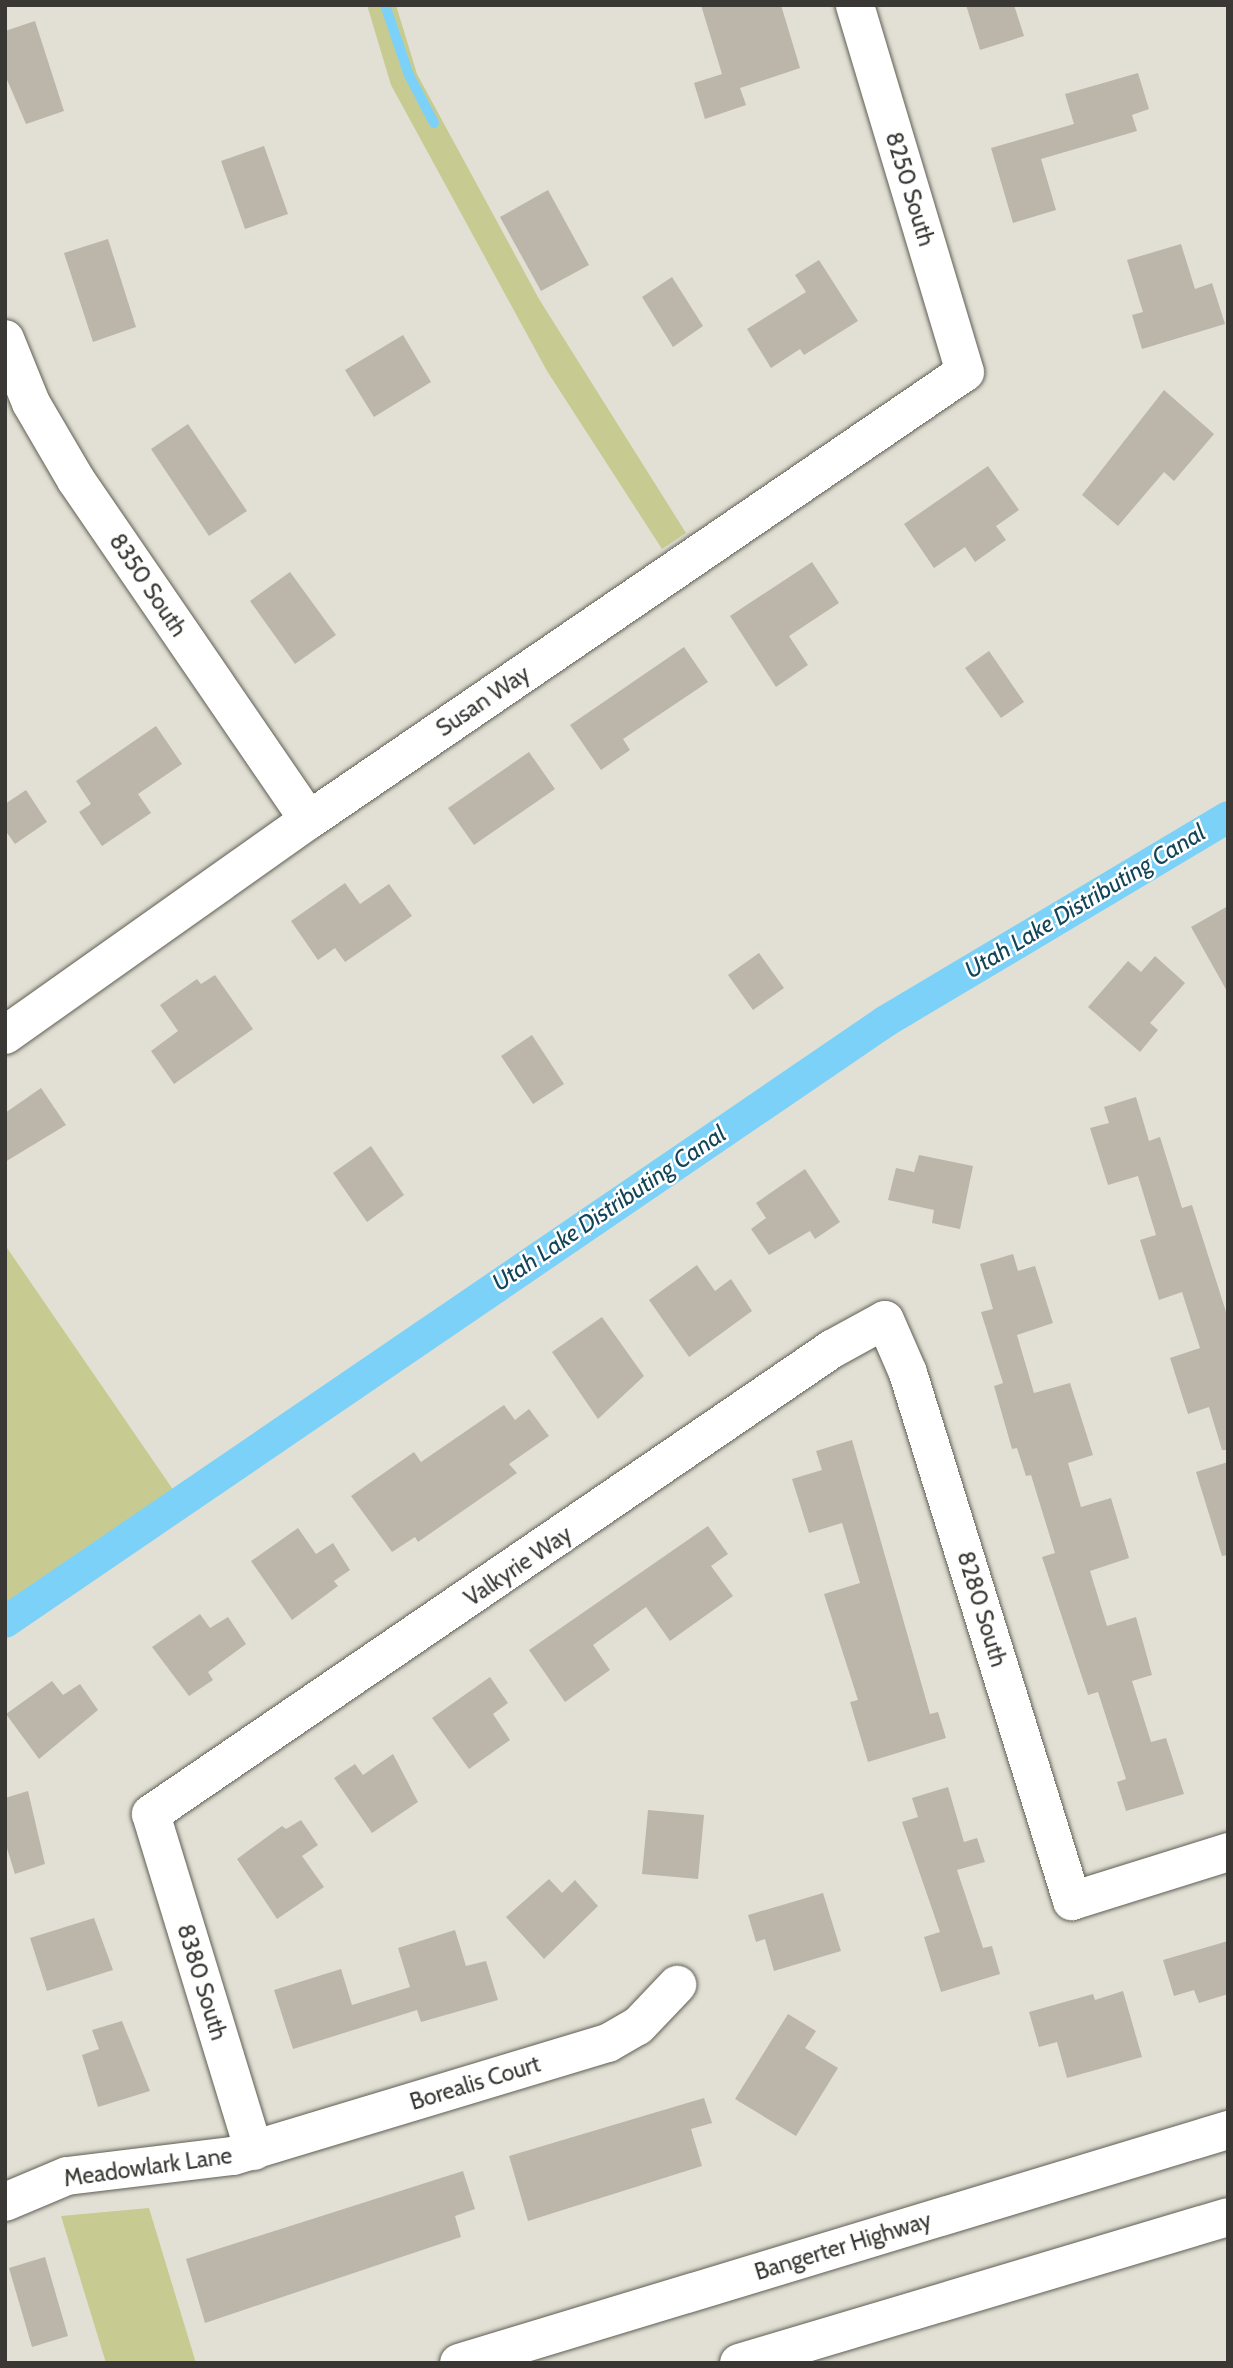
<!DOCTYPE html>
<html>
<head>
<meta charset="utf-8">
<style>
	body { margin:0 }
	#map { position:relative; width:1233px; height:2368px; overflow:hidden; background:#e2e0d4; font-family:Cabin,sans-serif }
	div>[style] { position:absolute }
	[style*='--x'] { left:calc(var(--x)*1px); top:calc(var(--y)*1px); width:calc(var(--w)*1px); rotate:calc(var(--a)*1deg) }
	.green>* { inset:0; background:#c8cb91 }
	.stream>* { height:10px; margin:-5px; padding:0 5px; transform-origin:5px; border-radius:5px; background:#7bd1f7 }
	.canal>* { height:32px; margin:-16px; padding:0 16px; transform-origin:16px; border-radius:16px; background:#7bd1f7 }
	.building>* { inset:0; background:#bbb5aa }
	.roads { filter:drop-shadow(0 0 2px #605f55) drop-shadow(0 0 2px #605f55) }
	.minor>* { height:38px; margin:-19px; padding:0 19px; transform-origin:19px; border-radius:19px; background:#fff }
	.highway>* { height:38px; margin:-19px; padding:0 19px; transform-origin:19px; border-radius:19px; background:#fff }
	span { translate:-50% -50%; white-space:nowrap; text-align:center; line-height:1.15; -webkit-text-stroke:5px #fff; paint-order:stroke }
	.street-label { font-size:23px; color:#393834 }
	.water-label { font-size:24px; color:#134558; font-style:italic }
	.frame { position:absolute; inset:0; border:7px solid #393834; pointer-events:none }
</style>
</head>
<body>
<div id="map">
	<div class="green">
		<div style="clip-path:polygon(367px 5px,396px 5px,417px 74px,539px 299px,686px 533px,662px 549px,547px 371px,391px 85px)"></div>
		<div style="clip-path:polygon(5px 1245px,174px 1491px,5px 1607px)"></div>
		<div style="clip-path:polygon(149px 2208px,196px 2363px,106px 2363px,61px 2216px)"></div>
	</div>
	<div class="stream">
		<div style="--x:385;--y:5;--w:74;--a:71.1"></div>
		<div style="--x:409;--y:75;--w:54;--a:62.5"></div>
	</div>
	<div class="canal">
		<div style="--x:5;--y:1622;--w:1066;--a:-34.3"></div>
		<div style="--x:886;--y:1021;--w:398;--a:-30.8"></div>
	</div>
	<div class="building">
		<div style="clip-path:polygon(701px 5px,781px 5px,800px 68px,740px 88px,746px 105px,705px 119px,694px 83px,722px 74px)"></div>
		<div style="clip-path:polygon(966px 5px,1014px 5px,1024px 36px,980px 50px)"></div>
		<div style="clip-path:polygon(35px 21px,64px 111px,26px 124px,5px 75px,5px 31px)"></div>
		<div style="clip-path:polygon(1138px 73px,1149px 109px,1132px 115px,1137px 131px,1041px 159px,1056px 210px,1013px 223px,991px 148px,1074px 124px,1065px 94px)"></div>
		<div style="clip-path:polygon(264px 146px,288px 214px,245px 229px,221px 161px)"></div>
		<div style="clip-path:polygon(548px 190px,589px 265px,541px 291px,500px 217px)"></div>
		<div style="clip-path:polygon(108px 239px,136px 327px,93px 342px,64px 253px)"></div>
		<div style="clip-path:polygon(1181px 244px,1195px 289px,1212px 283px,1225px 324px,1142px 349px,1132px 315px,1143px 312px,1127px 260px)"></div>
		<div style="clip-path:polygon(819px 260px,858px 321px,804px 355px,800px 349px,771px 368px,747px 329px,806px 292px,795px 275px)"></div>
		<div style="clip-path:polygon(672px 277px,703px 326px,673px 347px,642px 297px)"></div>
		<div style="clip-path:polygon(403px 335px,431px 382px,374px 417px,345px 370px)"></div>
		<div style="clip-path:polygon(1164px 390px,1214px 434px,1174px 481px,1164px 472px,1118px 526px,1082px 495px)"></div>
		<div style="clip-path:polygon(188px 424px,247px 511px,209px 536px,151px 449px)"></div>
		<div style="clip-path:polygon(988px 466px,1019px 510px,996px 526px,1006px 540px,975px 562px,965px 547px,934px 568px,904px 524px)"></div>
		<div style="clip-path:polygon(812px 562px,839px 603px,789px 636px,808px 665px,776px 687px,730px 616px)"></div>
		<div style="clip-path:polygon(290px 572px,336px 635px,295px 664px,250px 601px)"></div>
		<div style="clip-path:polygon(684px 647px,708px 682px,623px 739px,630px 750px,601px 770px,570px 725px)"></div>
		<div style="clip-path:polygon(989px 651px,1024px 702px,1001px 718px,965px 668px)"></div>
		<div style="clip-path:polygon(156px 726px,182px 764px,138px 794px,151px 813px,102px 846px,79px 812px,91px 804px,76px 781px)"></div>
		<div style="clip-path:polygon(529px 752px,555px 789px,474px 845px,448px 808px)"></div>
		<div style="clip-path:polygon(26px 790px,47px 822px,15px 844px,5px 830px,5px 804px)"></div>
		<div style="clip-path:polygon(345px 883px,360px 904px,389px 884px,412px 916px,345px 962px,335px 948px,318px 960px,291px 921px)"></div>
		<div style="clip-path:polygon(1228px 906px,1228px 993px,1191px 927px)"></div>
		<div style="clip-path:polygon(759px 953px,784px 988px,753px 1010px,728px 975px)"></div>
		<div style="clip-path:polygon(1155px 956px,1185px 983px,1150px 1023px,1158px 1030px,1140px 1052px,1088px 1007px,1128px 961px,1141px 972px)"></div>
		<div style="clip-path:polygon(215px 975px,253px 1029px,174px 1084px,151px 1051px,178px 1031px,160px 1005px,197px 979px,201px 984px)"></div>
		<div style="clip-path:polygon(532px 1035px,564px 1084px,533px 1104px,501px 1056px)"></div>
		<div style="clip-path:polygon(41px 1088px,66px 1125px,5px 1162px,5px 1113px)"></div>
		<div style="clip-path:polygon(1136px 1097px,1149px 1141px,1160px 1137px,1182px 1208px,1192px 1205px,1228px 1318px,1228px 1450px,1222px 1450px,1209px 1407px,1188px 1414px,1170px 1358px,1200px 1348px,1182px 1292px,1159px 1300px,1140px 1240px,1156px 1235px,1138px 1176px,1108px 1185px,1090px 1128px,1109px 1123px,1104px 1107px)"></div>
		<div style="clip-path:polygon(371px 1146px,404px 1195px,367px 1222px,333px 1173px)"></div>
		<div style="clip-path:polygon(919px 1155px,973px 1166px,960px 1229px,932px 1223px,934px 1210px,888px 1200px,896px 1168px,914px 1172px)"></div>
		<div style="clip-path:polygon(805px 1169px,840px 1222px,815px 1239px,810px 1231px,769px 1255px,751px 1229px,766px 1218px,756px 1203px)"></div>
		<div style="clip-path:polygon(1013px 1254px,1018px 1271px,1035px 1266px,1053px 1323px,1017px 1335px,1034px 1393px,1070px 1383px,1093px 1455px,1068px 1463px,1081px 1507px,1111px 1498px,1129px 1558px,1090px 1571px,1107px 1626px,1136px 1617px,1152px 1675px,1132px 1681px,1151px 1742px,1166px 1738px,1184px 1794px,1126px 1811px,1117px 1782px,1126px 1779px,1098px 1692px,1088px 1695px,1042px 1557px,1055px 1553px,1031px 1475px,1026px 1476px,1017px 1448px,1012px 1449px,994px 1386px,1003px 1383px,981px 1312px,993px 1309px,980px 1264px)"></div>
		<div style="clip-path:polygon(697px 1265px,715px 1291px,731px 1279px,752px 1311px,689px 1357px,649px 1300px)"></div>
		<div style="clip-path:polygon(602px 1317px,644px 1376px,598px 1419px,552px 1352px)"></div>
		<div style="clip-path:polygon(504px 1405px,515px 1420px,529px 1409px,549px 1436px,509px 1464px,517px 1473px,418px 1542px,415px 1537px,392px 1552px,351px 1496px,414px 1452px,421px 1462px)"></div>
		<div style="clip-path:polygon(852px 1440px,930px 1714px,938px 1712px,946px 1738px,868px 1762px,850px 1702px,858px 1700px,824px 1594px,860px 1583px,842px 1523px,809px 1533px,792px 1479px,822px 1470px,816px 1451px)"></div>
		<div style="clip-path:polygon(1228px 1462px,1228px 1555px,1222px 1556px,1196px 1472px)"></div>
		<div style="clip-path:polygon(708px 1526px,728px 1554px,711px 1566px,733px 1596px,670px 1641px,646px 1607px,593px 1645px,610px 1670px,565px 1702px,529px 1650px)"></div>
		<div style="clip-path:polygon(298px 1528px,316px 1554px,333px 1543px,350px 1570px,334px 1581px,338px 1586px,292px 1620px,251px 1561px)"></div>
		<div style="clip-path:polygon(200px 1614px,210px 1628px,228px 1617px,246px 1644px,208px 1672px,213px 1680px,189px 1696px,152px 1647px)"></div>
		<div style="clip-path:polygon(490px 1677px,508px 1703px,493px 1714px,510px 1740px,469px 1769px,432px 1718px)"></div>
		<div style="clip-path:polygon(52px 1681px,63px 1695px,80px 1684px,98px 1710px,39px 1759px,6px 1714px)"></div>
		<div style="clip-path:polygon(393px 1754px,418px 1802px,372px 1833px,334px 1778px,355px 1764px,363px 1775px)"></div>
		<div style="clip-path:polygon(948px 1787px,964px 1842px,977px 1838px,985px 1862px,957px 1870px,983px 1948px,992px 1946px,1000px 1974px,941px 1992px,924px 1937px,940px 1932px,902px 1822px,918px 1817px,912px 1798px)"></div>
		<div style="clip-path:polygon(28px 1791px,45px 1864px,15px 1874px,5px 1842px,5px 1798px)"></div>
		<div style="clip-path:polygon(648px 1810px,704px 1815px,698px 1879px,642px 1874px)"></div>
		<div style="clip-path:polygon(301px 1820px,318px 1845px,302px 1856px,324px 1887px,277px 1919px,237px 1859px,282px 1826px,286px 1829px)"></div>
		<div style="clip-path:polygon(549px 1879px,562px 1893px,575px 1880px,598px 1906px,544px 1959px,506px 1917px)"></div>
		<div style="clip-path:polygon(823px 1893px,841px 1951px,774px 1971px,765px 1939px,756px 1942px,748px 1915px)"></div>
		<div style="clip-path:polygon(94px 1918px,113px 1970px,47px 1991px,30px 1938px)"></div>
		<div style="clip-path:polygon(455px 1930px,466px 1966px,486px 1961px,498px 2000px,421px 2022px,417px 2010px,293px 2049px,274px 1990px,341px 1969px,352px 2005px,410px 1987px,398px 1948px)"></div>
		<div style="clip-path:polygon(1228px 1941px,1228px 1994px,1199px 2003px,1194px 1990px,1174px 1996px,1163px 1960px)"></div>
		<div style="clip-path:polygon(1123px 1991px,1142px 2057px,1067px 2078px,1057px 2042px,1039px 2047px,1029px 2012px,1093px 1994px,1095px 2000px)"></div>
		<div style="clip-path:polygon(788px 2014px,816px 2031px,805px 2048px,838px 2068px,796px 2136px,735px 2099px)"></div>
		<div style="clip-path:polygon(122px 2021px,150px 2091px,98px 2107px,82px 2055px,99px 2049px,92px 2030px)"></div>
		<div style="clip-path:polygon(704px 2098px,712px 2123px,691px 2129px,702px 2166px,528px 2221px,509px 2156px)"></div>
		<div style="clip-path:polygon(463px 2171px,475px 2209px,455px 2216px,461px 2237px,205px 2323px,186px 2259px)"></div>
		<div style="clip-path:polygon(45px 2257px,68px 2336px,32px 2347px,9px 2268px)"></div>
	</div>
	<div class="roads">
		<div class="minor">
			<div style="--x:5;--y:339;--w:69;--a:67.9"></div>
			<div style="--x:31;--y:403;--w:89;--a:59.7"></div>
			<div style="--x:76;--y:480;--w:412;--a:55.6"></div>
			<div style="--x:5;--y:1035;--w:372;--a:-35.3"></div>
			<div style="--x:309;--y:820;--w:794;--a:-34.33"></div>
			<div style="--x:965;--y:372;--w:383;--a:-106.7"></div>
			<div style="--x:254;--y:2151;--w:352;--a:-107"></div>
			<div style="--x:151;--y:1814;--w:825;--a:-34.33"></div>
			<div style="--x:832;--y:1349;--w:60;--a:-28.7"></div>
			<div style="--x:885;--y:1320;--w:58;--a:66.5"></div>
			<div style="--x:908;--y:1373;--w:553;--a:72.74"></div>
			<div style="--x:1072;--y:1901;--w:164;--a:-17.4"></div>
			<div style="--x:5;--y:2202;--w:67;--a:-22.8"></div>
			<div style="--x:67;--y:2176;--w:167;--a:-6.9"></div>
			<div style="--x:233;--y:2156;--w:392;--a:-16.8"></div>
			<div style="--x:608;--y:2043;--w:34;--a:-30"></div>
			<div style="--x:638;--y:2026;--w:57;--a:-46.4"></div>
		</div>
		<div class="highway">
			<div style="--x:459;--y:2363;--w:804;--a:-16.86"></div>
			<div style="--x:739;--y:2363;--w:510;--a:-16.62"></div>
		</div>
	</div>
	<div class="street-label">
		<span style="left:910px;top:189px;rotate:73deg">8250 South</span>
		<span style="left:148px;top:585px;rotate:56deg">8350 South</span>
		<span style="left:483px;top:701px;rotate:-34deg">Susan Way</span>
		<span style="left:518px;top:1566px;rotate:-34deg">Valkyrie Way</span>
		<span style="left:982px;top:1609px;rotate:73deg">8280 South</span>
		<span style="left:202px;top:1982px;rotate:73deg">8380 South</span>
		<span style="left:475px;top:2083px;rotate:-17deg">Borealis Court</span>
		<span style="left:148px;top:2167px;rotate:-8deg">Meadowlark Lane</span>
		<span style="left:843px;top:2246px;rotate:-17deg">Bangerter Highway</span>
	</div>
	<div class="water-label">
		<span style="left:1085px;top:901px;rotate:-31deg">Utah Lake Distributing Canal</span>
		<span style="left:609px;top:1208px;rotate:-34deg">Utah Lake Distributing Canal</span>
	</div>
	<div class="frame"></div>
</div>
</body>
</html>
